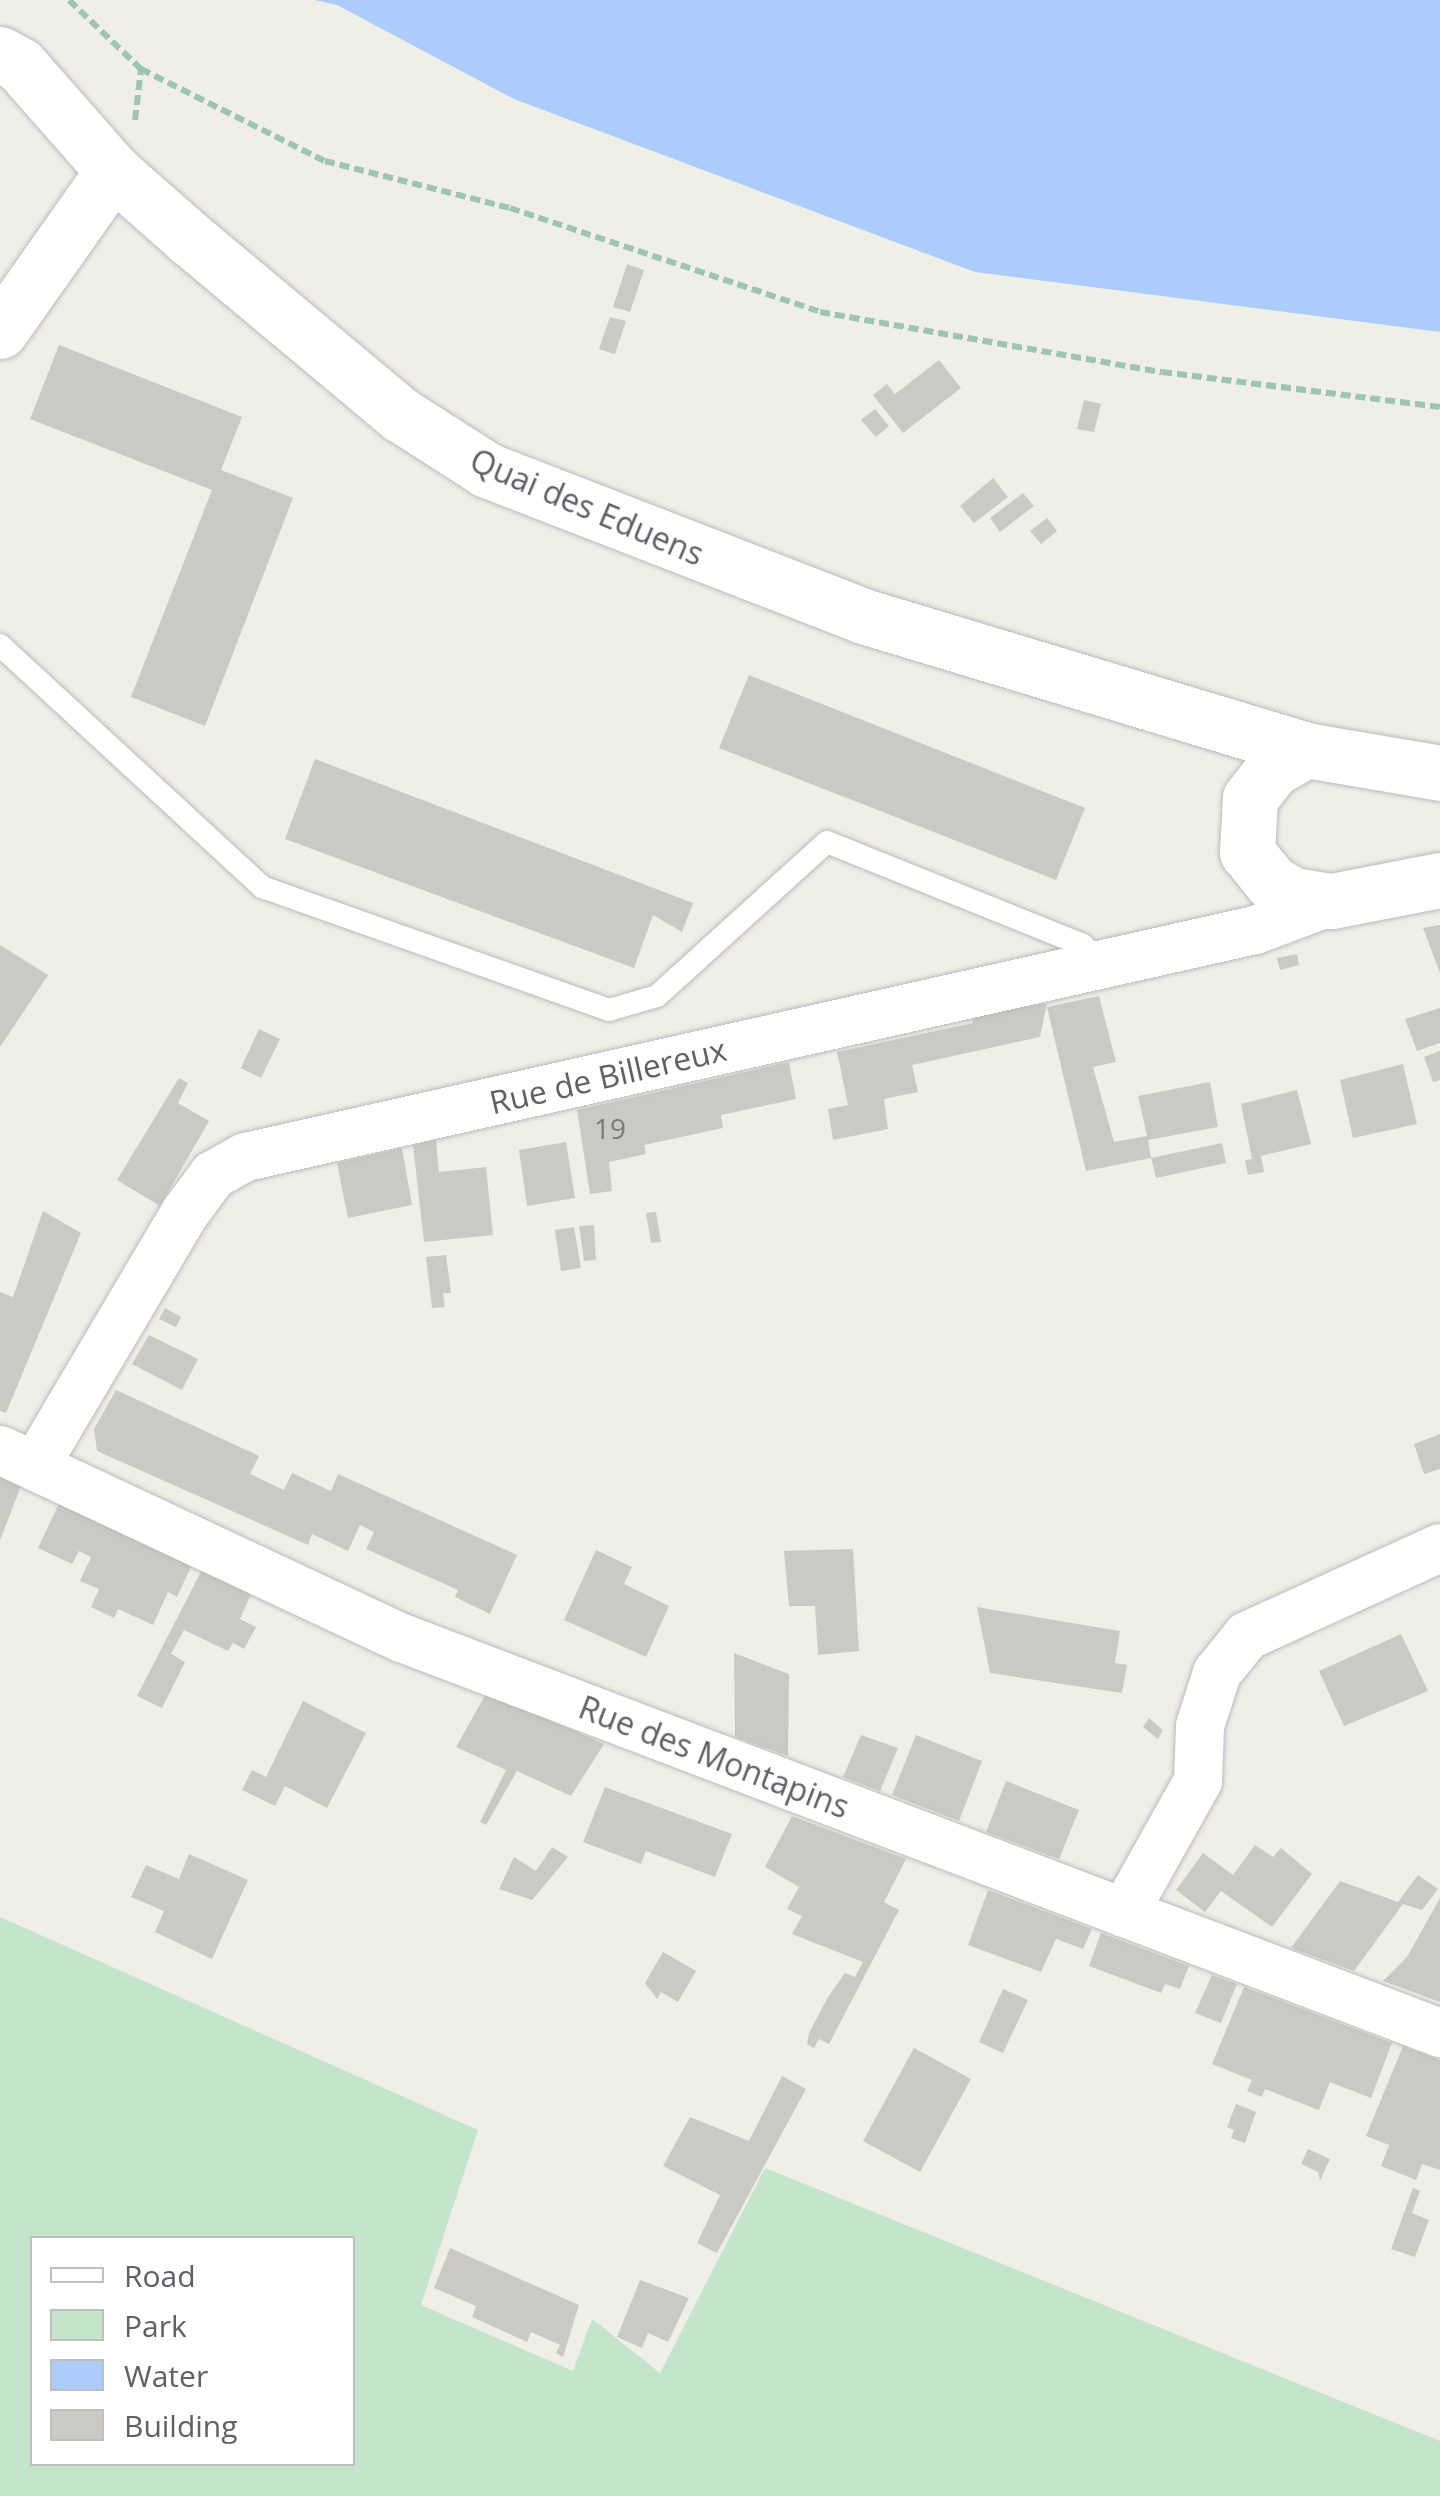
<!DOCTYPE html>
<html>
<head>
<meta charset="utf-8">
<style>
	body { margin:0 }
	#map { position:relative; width:1440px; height:2496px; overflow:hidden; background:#efefe7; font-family:"Open Sans",sans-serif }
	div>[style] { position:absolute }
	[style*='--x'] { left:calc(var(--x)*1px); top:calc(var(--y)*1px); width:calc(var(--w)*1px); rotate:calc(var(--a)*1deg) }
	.green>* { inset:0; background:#c5e5ca }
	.water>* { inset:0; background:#accdfb }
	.building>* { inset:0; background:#cbc9c4 }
	.path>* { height:6px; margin-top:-3px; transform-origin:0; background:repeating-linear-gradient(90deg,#9ec6af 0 10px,transparent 0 15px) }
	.roads { filter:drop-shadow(0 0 2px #b9babf) drop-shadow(0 0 2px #b9babf) }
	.lane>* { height:22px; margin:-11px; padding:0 11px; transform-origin:11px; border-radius:11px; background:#fff }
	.street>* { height:48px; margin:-24px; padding:0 24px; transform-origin:24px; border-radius:24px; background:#fff }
	.secondary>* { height:55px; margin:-27.5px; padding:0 27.5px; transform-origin:27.5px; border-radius:27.5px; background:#fff }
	span { translate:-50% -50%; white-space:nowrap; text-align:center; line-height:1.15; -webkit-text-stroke:8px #fff; paint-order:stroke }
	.number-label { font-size:28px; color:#797a7e }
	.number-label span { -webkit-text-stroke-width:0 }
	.street-label { font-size:32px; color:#5e6066 }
	.legend { position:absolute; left:30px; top:2236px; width:325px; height:230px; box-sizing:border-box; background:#fff; border:2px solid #bfbfc2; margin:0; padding:12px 18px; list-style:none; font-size:30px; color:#5e6066 }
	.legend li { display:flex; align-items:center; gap:20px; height:50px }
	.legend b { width:50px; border:2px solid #bfbfc2 }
</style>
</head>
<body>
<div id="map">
	<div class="green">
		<div style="clip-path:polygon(evenodd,0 1917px,478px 2130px,421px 2305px,573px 2371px,592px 2319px,660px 2373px,765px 2168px,1440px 2441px,1440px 2496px,0 2496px,0 1917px,352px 2238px,352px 2464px,32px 2464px,32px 2238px,352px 2238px)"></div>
	</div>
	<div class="water">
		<div style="clip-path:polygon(315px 0,1440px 0,1440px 332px,975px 272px,514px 99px,337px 5px)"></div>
	</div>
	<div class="building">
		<div style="clip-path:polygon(627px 264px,644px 270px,630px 312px,613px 307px)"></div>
		<div style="clip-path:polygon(610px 317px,626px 321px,615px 354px,599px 349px)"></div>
		<div style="clip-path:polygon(59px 345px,242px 417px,221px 470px,293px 498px,205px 726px,131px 697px,212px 490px,30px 419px)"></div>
		<div style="clip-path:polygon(939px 360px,961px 388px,903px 433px,873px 395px,887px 384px,895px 394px)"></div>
		<div style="clip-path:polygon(1084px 400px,1101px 404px,1094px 432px,1077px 429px)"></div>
		<div style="clip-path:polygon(875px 409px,889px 426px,876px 437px,861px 420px)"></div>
		<div style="clip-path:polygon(993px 478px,1008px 497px,974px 523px,960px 506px)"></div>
		<div style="clip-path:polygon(1023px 493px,1034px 506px,1000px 532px,990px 518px)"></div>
		<div style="clip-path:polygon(1047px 518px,1057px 531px,1041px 544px,1030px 531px)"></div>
		<div style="clip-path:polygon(749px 675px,1085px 808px,1056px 880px,719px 748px)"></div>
		<div style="clip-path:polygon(315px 759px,693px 903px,682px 932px,653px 915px,634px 968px,285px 839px)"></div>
		<div style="clip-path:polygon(1440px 925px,1440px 973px,1423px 928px)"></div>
		<div style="clip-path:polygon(0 945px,48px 975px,0 1047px)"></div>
		<div style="clip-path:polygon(1297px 954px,1299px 965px,1280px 970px,1277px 958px)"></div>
		<div style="clip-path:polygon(1099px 996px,1116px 1062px,1093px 1067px,1114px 1142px,1147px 1136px,1138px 1096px,1210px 1082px,1218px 1127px,1148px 1140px,1151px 1158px,1086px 1171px,1047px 1007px)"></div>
		<div style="clip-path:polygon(1047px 1003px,1040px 1037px,912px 1065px,918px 1092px,884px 1099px,888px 1129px,833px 1140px,828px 1109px,848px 1105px,837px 1052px,973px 1023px,972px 1013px)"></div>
		<div style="clip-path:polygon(1440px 1008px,1440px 1043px,1417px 1051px,1405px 1019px)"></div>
		<div style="clip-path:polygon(259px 1029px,280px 1039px,261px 1078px,241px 1068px)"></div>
		<div style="clip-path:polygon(1440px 1051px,1440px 1080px,1433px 1082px,1424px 1057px)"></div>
		<div style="clip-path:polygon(789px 1062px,796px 1099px,721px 1115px,723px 1128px,644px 1145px,646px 1154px,609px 1162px,612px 1191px,590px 1194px,577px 1110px)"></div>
		<div style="clip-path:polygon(1403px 1064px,1417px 1124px,1353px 1138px,1340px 1080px)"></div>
		<div style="clip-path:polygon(179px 1078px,188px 1083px,178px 1103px,209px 1121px,160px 1206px,117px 1180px)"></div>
		<div style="clip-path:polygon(1297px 1090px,1311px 1144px,1261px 1156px,1264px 1172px,1248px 1175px,1245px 1160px,1252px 1159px,1241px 1104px)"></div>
		<div style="clip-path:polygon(436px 1140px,439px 1172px,486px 1167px,493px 1235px,424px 1242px,413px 1145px)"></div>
		<div style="clip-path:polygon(566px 1142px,575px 1198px,527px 1206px,519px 1150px)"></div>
		<div style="clip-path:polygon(1222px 1143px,1226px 1163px,1156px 1178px,1151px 1158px)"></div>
		<div style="clip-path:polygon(402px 1148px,412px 1205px,348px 1218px,337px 1163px)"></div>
		<div style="clip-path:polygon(43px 1211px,81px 1233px,6px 1413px,0 1411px,0 1292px,13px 1297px)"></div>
		<div style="clip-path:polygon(656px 1212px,661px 1242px,651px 1243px,646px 1213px)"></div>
		<div style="clip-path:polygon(594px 1225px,596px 1260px,584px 1261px,579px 1226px)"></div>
		<div style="clip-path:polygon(574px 1227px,581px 1268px,561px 1271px,555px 1230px)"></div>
		<div style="clip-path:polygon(446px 1255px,451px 1293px,443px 1293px,445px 1307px,432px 1308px,426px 1257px)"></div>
		<div style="clip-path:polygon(165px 1308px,181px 1317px,176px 1327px,159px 1319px)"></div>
		<div style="clip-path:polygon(149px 1335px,198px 1359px,182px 1390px,132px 1364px)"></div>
		<div style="clip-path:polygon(116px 1390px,259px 1456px,250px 1474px,284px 1490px,292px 1473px,331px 1491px,338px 1474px,517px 1555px,490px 1614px,455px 1597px,458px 1590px,366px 1549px,374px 1532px,360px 1525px,348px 1551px,312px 1534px,308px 1545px,97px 1451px,94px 1429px)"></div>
		<div style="clip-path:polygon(1440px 1434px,1440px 1469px,1424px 1474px,1414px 1444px)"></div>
		<div style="clip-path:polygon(0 1476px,22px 1484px,0 1540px)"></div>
		<div style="clip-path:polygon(62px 1497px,195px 1558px,177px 1597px,168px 1592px,153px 1625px,118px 1609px,114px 1618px,91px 1607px,99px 1589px,80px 1581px,91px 1557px,79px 1551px,72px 1564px,38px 1548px)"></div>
		<div style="clip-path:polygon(853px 1549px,859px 1651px,818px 1655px,815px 1606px,789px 1606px,784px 1551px)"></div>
		<div style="clip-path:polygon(596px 1550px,632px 1567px,624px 1584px,669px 1606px,646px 1657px,564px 1620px)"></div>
		<div style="clip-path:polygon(206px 1562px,255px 1585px,240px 1619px,256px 1627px,244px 1649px,233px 1643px,228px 1651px,184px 1630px,171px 1654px,185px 1662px,162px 1708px,137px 1696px)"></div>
		<div style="clip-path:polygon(977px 1607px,1120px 1631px,1115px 1663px,1127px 1665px,1122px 1693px,990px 1673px)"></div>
		<div style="clip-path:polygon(1401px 1634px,1428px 1691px,1344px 1726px,1319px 1671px)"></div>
		<div style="clip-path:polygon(734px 1653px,789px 1674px,788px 1756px,735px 1737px)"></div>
		<div style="clip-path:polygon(487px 1692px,604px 1744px,571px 1796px,517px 1771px,486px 1825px,480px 1822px,506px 1770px,456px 1747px)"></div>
		<div style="clip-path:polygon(303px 1701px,366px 1733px,327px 1808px,285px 1786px,275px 1806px,242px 1790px,252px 1770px,266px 1777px)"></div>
		<div style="clip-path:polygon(1149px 1718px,1163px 1730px,1158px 1739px,1143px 1727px)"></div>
		<div style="clip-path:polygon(861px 1735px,898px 1748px,880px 1791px,843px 1777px)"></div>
		<div style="clip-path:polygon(916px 1735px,982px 1761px,959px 1821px,892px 1795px)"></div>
		<div style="clip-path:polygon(1006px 1781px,1079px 1810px,1059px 1859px,986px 1832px)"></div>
		<div style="clip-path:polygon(605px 1787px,732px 1834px,715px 1877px,646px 1851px,641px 1864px,583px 1842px)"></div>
		<div style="clip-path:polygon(792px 1816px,906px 1859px,884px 1902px,899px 1910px,829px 2044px,819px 2039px,814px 2048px,807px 2044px,809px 2033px,828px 1997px,845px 1973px,855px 1977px,863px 1962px,792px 1934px,802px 1916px,787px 1909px,799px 1887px,765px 1867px)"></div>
		<div style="clip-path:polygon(1255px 1845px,1273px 1857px,1281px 1848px,1312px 1874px,1272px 1927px,1221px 1891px,1205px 1912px,1176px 1890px,1203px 1853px,1233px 1875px)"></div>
		<div style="clip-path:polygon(552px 1847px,568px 1857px,532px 1900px,499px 1889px,514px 1857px,536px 1871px)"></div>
		<div style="clip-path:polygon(189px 1854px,248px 1880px,212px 1959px,155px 1932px,164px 1911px,131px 1897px,146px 1865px,179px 1879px)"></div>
		<div style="clip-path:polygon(1418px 1875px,1438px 1889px,1422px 1910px,1403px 1904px,1354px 1971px,1291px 1948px,1340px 1881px,1398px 1902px)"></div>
		<div style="clip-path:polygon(988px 1890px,1092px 1929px,1083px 1949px,1056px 1939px,1041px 1972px,968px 1945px)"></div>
		<div style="clip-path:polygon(1440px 1898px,1440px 2002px,1383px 1981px,1407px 1957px)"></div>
		<div style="clip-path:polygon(1101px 1933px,1189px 1966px,1180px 1989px,1165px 1984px,1161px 1993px,1089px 1966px)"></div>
		<div style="clip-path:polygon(663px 1952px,696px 1971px,678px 2002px,661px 1992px,657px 1999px,645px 1983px)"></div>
		<div style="clip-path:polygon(1212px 1975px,1237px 1984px,1221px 2023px,1195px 2013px)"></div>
		<div style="clip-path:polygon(1244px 1987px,1392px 2043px,1371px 2098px,1330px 2082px,1319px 2110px,1265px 2089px,1262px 2097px,1247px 2091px,1252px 2080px,1212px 2064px)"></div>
		<div style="clip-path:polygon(1003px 1989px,1028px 2000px,1003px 2053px,979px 2042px)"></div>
		<div style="clip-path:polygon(1403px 2046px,1440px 2060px,1440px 2170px,1422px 2164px,1416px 2180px,1381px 2166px,1389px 2145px,1366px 2136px)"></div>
		<div style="clip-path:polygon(914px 2048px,971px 2079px,920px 2172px,863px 2141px)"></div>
		<div style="clip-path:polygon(782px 2076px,806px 2089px,717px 2253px,697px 2243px,720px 2195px,663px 2166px,690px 2117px,749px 2141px)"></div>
		<div style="clip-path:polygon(1236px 2104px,1256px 2112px,1245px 2143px,1231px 2138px,1234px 2130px,1227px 2127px)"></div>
		<div style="clip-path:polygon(1308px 2149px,1330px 2159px,1320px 2181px,1318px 2172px,1301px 2164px)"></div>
		<div style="clip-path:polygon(1413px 2188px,1420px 2191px,1412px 2213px,1429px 2220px,1415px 2257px,1391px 2249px)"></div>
		<div style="clip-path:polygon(450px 2248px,579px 2305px,563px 2357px,556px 2353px,560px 2345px,531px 2332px,527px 2342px,472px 2317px,476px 2306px,434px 2288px)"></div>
		<div style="clip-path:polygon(640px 2280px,689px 2298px,668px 2342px,648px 2333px,642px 2348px,617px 2337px)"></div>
	</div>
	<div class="path">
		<div style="--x:69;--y:0;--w:100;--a:43.8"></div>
		<div style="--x:141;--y:69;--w:206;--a:26.6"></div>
		<div style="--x:325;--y:161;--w:191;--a:14.3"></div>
		<div style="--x:510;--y:208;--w:327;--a:18.5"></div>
		<div style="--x:820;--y:312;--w:347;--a:10"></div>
		<div style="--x:1162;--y:372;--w:280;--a:7.2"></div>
		<div style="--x:135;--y:120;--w:51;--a:-83.3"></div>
	</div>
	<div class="roads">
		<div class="lane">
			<div style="--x:0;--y:645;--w:357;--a:42.7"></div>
			<div style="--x:262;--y:887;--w:368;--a:19.5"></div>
			<div style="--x:609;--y:1010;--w:50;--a:-16.3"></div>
			<div style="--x:657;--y:996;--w:229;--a:-42.2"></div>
			<div style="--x:827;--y:842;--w:276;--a:21.9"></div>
			<div style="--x:1083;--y:945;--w:26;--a:54"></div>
		</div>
		<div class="street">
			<div style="--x:0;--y:1450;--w:444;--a:25.1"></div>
			<div style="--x:402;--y:1638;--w:1111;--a:20.83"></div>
			<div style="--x:37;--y:1463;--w:291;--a:-59.4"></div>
			<div style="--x:185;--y:1213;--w:47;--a:-53.6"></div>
			<div style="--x:213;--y:1175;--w:38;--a:-29"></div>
			<div style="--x:246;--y:1157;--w:1034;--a:-12.68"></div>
			<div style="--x:1255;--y:930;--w:82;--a:-20.6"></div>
			<div style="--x:1124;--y:1913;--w:151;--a:-60.7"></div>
			<div style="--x:1198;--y:1781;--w:55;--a:-87.9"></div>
			<div style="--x:1200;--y:1726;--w:56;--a:-72.2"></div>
			<div style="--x:1217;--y:1673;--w:48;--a:-51"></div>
			<div style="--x:1247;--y:1636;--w:212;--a:-24.5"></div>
		</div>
		<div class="secondary">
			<div style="--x:0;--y:54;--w:23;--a:29"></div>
			<div style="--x:20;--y:65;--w:141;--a:48.7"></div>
			<div style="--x:113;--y:171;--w:101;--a:41.4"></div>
			<div style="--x:189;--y:238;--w:276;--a:39.9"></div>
			<div style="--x:401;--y:415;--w:102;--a:32.6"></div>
			<div style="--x:487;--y:470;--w:403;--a:21.2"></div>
			<div style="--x:863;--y:616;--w:463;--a:16.8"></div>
			<div style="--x:1306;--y:750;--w:136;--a:9.7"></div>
			<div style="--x:0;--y:331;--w:196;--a:-54.8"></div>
			<div style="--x:1306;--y:750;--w:39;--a:150"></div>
			<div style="--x:1272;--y:770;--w:36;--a:128"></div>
			<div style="--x:1250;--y:798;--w:54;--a:93.2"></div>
			<div style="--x:1247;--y:852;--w:38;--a:51"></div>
			<div style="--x:1271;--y:882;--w:26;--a:31"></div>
			<div style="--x:1293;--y:895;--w:39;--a:9"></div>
			<div style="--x:1332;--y:901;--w:110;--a:-11"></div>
		</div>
	</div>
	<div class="number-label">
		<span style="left:610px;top:1128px">19</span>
	</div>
	<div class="street-label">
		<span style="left:587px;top:507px;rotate:23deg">Quai des Eduens</span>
		<span style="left:608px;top:1076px;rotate:-13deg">Rue de Billereux</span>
		<span style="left:714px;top:1757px;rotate:21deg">Rue des Montapins</span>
	</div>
	<ul class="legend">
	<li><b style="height:12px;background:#fff"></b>Road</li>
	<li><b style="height:28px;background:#c5e5ca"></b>Park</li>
	<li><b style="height:28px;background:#accdfb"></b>Water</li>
	<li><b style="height:28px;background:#cbc9c4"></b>Building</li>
	</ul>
</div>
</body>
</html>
